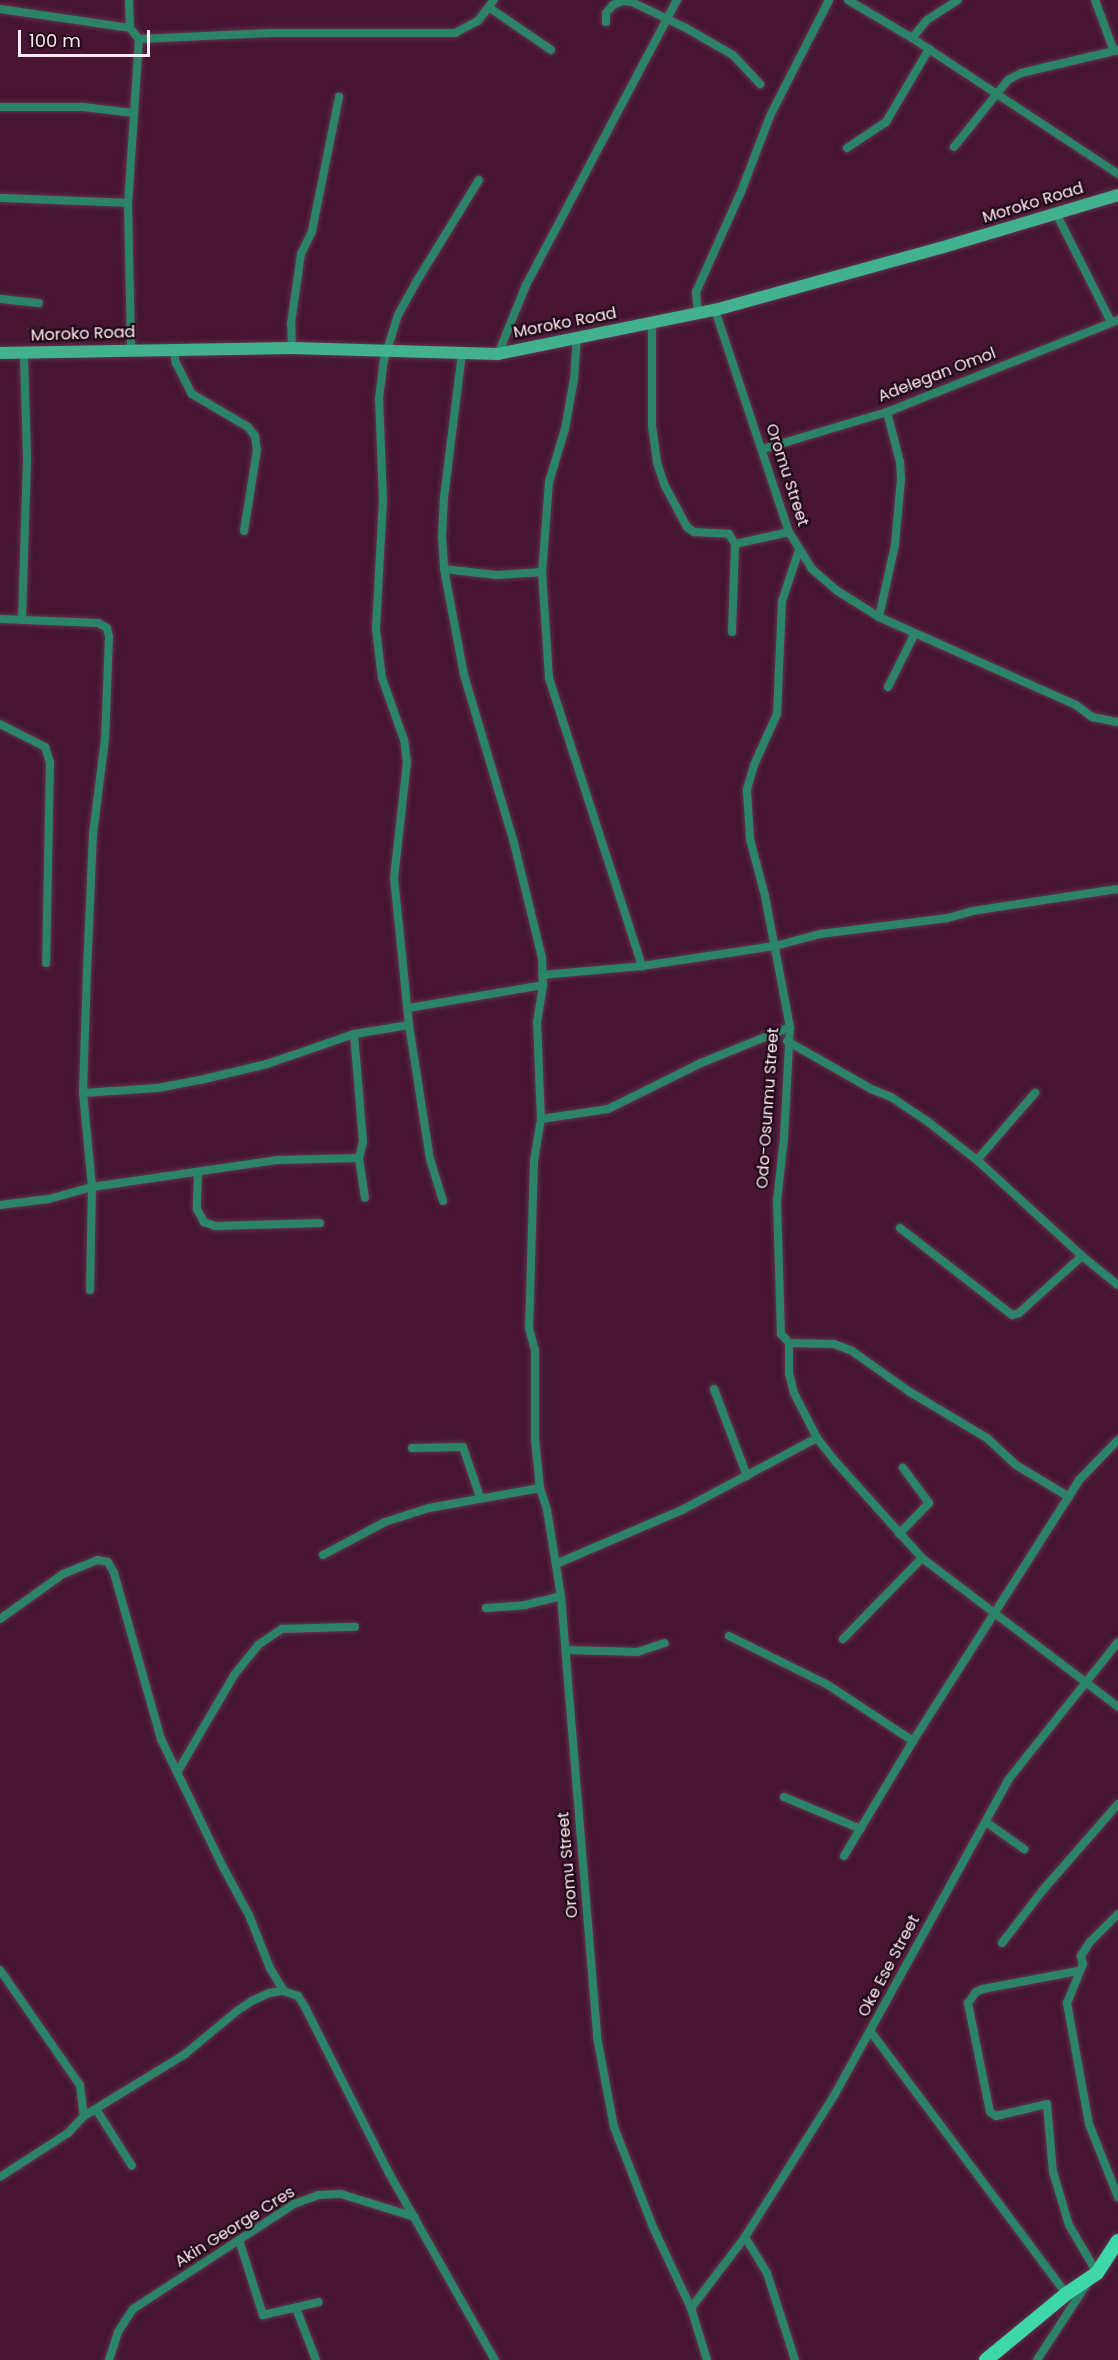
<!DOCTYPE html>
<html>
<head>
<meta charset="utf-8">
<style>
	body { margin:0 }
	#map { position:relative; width:1118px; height:2360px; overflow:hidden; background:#471532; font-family:Poppins,sans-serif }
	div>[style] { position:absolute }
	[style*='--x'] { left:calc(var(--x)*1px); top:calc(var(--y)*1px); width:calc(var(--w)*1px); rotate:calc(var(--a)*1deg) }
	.roads { filter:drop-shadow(0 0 2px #61334d) drop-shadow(0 0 2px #61334d) }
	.street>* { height:8px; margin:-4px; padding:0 4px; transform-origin:4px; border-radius:4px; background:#2b8468 }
	.secondary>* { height:12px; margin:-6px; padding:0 6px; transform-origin:6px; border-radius:6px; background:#42b18d }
	.primary>* { height:14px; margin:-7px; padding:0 7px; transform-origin:7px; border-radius:7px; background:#3ed7a8 }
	span { translate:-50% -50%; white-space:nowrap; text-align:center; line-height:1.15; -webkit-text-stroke:4.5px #210a17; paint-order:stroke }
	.street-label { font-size:16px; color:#ffeaf4 }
	.scale { position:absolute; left:18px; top:30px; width:132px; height:27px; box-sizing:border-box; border:3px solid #ffeaf4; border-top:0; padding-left:8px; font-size:18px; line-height:21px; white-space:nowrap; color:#ffeaf4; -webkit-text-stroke:4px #210a17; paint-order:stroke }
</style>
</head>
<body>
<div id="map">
	<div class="roads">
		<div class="street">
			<div style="--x:129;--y:0;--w:28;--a:88"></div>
			<div style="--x:130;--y:28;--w:14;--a:51"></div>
			<div style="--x:139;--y:39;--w:164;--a:93.8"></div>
			<div style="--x:128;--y:203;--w:146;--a:88.8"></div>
			<div style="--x:848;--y:0;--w:74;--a:30.7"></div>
			<div style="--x:912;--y:38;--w:247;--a:33.4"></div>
			<div style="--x:1095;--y:0;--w:54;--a:69.6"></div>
			<div style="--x:490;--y:8;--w:74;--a:34.5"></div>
			<div style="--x:0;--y:9;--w:131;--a:8.3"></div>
			<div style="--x:606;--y:22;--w:9;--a:-90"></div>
			<div style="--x:606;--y:13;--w:11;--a:-49"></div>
			<div style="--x:613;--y:5;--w:11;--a:-22"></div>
			<div style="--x:623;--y:1;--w:9;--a:6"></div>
			<div style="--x:632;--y:2;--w:60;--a:25.7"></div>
			<div style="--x:686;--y:28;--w:54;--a:29.9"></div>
			<div style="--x:733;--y:55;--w:40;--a:47"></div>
			<div style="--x:912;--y:38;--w:23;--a:-50"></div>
			<div style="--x:927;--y:20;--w:37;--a:-33"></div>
			<div style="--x:139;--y:39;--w:131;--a:-2.6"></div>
			<div style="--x:270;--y:33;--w:185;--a:0"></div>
			<div style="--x:455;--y:33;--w:26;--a:-28"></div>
			<div style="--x:478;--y:21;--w:26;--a:-53"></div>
			<div style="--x:0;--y:107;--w:83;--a:0"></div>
			<div style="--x:83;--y:107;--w:51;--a:6.7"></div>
			<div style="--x:954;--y:147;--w:86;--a:-51.1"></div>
			<div style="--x:1008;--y:80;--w:15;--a:-28"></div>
			<div style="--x:1021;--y:73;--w:100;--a:-13.3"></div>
			<div style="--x:847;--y:148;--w:47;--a:-33.7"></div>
			<div style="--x:886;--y:122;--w:85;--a:-59.5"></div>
			<div style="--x:0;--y:198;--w:128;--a:2.2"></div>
			<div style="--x:1057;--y:215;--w:120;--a:63.2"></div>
			<div style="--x:0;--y:299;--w:39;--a:6"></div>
			<div style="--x:715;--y:310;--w:234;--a:71.6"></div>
			<div style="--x:789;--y:532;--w:44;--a:58.1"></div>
			<div style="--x:812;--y:569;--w:32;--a:41"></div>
			<div style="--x:836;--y:590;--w:51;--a:32.1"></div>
			<div style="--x:879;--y:617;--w:216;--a:24.1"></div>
			<div style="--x:1076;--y:705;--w:20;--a:37"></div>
			<div style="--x:1092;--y:717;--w:26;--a:11"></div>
			<div style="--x:698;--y:314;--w:22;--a:-95"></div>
			<div style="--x:696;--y:292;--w:110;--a:-65.8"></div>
			<div style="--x:741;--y:192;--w:81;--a:-69.1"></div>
			<div style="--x:770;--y:116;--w:130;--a:-63"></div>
			<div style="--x:652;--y:323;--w:103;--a:90"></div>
			<div style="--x:652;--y:426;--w:37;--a:82"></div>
			<div style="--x:657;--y:463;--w:24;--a:71"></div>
			<div style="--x:665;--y:486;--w:47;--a:61.8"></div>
			<div style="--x:687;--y:527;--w:9;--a:36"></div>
			<div style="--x:694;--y:532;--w:35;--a:3"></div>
			<div style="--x:729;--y:534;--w:12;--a:59"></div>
			<div style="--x:577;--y:337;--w:42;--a:94.1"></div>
			<div style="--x:574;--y:379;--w:51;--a:100.2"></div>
			<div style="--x:565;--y:429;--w:55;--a:106.8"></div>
			<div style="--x:549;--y:482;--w:90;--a:94.4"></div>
			<div style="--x:542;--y:572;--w:106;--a:86.2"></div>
			<div style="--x:549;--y:678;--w:303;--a:72.1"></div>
			<div style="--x:173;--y:348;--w:15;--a:79"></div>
			<div style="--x:176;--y:363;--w:35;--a:63"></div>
			<div style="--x:192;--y:394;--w:65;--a:30.5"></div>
			<div style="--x:248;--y:427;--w:11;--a:52"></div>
			<div style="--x:255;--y:436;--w:14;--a:82"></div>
			<div style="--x:257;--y:450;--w:82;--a:99.1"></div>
			<div style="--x:292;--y:348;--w:24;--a:-92"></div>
			<div style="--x:291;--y:324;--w:71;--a:-81.9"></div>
			<div style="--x:301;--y:254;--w:25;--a:-64"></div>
			<div style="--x:312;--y:231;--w:137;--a:-78.6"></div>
			<div style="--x:462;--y:353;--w:145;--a:97.1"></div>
			<div style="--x:444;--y:497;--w:40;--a:92.9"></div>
			<div style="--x:442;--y:537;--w:32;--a:86"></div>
			<div style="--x:444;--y:569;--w:108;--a:79.3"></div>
			<div style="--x:464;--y:675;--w:175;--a:73.4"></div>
			<div style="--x:514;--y:843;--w:118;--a:76.3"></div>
			<div style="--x:542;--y:958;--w:27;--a:88"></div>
			<div style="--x:543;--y:985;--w:36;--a:99"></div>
			<div style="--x:537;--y:1021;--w:98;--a:87.7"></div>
			<div style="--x:541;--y:1119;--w:43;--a:99.5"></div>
			<div style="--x:534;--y:1161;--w:167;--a:91.7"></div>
			<div style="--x:529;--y:1328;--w:23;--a:75"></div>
			<div style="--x:535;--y:1350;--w:89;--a:90"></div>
			<div style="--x:535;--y:1439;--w:49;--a:84.2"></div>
			<div style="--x:540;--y:1488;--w:23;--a:72"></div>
			<div style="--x:547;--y:1510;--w:87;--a:80.8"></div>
			<div style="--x:561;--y:1596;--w:442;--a:85.3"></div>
			<div style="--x:597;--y:2037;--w:92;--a:79.3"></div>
			<div style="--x:614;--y:2127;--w:107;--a:68.7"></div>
			<div style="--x:653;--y:2227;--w:89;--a:64.9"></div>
			<div style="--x:691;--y:2308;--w:54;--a:72.9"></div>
			<div style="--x:498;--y:354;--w:74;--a:-67.9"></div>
			<div style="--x:526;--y:285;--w:323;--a:-62.1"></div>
			<div style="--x:763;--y:449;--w:129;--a:-16.6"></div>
			<div style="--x:887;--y:412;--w:249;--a:-21.7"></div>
			<div style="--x:799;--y:550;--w:54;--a:108.4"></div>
			<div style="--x:782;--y:601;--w:113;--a:92.5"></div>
			<div style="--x:777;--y:714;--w:56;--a:114.3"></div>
			<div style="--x:754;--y:765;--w:26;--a:106"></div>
			<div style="--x:747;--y:790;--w:49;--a:86.5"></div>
			<div style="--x:750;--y:839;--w:59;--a:75.3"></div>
			<div style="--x:765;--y:896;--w:133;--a:79.2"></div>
			<div style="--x:790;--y:1027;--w:111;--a:93.1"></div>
			<div style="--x:784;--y:1138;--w:63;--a:96.3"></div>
			<div style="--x:777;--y:1201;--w:133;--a:88.3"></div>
			<div style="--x:781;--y:1334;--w:12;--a:48"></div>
			<div style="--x:789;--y:1343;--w:30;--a:90"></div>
			<div style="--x:789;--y:1373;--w:21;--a:76"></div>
			<div style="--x:794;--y:1393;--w:51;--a:62.9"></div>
			<div style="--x:817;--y:1438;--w:29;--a:52"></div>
			<div style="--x:835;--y:1461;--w:130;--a:48.1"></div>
			<div style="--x:922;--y:1558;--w:246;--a:37.2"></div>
			<div style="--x:444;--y:569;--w:53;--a:6.5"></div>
			<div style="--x:497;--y:575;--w:45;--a:-3.8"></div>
			<div style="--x:879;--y:617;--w:74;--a:-77.5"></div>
			<div style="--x:895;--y:545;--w:66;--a:-84.8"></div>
			<div style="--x:901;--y:479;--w:17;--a:-93"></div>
			<div style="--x:900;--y:462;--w:52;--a:-104.6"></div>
			<div style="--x:0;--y:619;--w:98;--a:2.3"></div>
			<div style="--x:98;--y:623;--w:10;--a:29"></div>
			<div style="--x:107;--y:628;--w:9;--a:77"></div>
			<div style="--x:109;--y:637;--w:102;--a:92.2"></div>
			<div style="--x:105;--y:739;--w:96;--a:97.2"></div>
			<div style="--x:93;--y:834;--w:137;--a:92.5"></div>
			<div style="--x:87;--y:971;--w:122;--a:91.9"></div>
			<div style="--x:83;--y:1093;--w:94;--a:84.5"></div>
			<div style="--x:92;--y:1187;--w:103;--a:91.1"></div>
			<div style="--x:22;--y:620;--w:163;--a:-88.2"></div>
			<div style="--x:27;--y:457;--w:104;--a:-91.7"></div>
			<div style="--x:732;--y:632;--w:88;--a:-88"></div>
			<div style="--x:735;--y:544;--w:55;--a:-12.5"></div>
			<div style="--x:888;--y:687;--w:60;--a:-63.4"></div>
			<div style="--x:0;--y:724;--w:51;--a:27.1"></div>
			<div style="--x:45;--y:747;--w:16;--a:72"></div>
			<div style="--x:50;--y:762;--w:201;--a:91.1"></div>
			<div style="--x:542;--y:975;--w:100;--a:-5.1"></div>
			<div style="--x:642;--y:966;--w:134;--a:-8.6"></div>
			<div style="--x:775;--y:946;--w:47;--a:-14.9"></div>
			<div style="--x:820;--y:934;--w:129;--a:-7.1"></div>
			<div style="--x:948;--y:918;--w:25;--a:-16"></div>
			<div style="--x:972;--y:911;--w:148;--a:-8.6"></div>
			<div style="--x:409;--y:1008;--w:136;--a:-9.7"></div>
			<div style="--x:354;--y:1034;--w:108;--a:85.2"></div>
			<div style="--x:363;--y:1142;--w:16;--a:104"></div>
			<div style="--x:359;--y:1158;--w:40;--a:81.5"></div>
			<div style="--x:787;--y:1041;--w:97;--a:29.7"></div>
			<div style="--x:871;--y:1089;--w:22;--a:22"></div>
			<div style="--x:891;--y:1097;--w:43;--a:33.7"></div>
			<div style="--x:927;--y:1121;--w:63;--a:38"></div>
			<div style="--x:977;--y:1160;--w:142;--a:42.4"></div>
			<div style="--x:1082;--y:1256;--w:46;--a:38.9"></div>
			<div style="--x:83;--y:1093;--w:75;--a:-3.8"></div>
			<div style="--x:158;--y:1088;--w:43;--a:-10.8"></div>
			<div style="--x:200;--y:1080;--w:69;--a:-13.4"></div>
			<div style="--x:267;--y:1064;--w:92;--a:-19"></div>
			<div style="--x:354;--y:1034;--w:56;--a:-9.3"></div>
			<div style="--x:541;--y:1119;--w:68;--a:-8.5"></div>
			<div style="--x:608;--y:1109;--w:104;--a:-26.3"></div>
			<div style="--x:701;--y:1063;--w:96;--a:-22"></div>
			<div style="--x:977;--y:1160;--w:89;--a:-49.1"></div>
			<div style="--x:198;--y:1173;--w:36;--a:92"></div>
			<div style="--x:197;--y:1209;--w:15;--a:62"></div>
			<div style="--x:204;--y:1222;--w:12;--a:20"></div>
			<div style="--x:215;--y:1226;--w:105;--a:-1.6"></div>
			<div style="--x:443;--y:1201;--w:44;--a:-107.2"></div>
			<div style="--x:430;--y:1159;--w:136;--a:-98.9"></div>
			<div style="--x:409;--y:1025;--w:148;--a:-95.8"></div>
			<div style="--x:394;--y:878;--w:116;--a:-83.6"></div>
			<div style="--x:407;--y:763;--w:23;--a:-97"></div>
			<div style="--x:404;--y:740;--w:66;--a:-109.5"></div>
			<div style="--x:382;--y:678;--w:49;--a:-97"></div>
			<div style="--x:376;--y:629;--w:128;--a:-86.9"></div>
			<div style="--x:383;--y:501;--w:102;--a:-92.2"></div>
			<div style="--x:379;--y:399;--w:39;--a:-83"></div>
			<div style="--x:384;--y:360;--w:47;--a:-72.7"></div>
			<div style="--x:398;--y:315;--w:35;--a:-61"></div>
			<div style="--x:415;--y:284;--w:122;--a:-58.4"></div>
			<div style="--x:0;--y:1205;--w:49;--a:-7"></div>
			<div style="--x:49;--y:1199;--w:45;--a:-15.6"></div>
			<div style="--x:92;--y:1187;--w:188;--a:-8.3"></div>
			<div style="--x:278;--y:1160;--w:81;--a:-1.4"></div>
			<div style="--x:900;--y:1228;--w:142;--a:37.8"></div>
			<div style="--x:1012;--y:1315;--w:7;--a:-16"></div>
			<div style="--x:1019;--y:1313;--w:85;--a:-42.1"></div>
			<div style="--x:789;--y:1343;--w:45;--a:1.3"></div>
			<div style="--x:834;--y:1344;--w:19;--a:21"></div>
			<div style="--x:852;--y:1351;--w:71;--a:35.3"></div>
			<div style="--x:910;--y:1392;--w:90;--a:30.9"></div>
			<div style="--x:987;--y:1438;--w:40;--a:43"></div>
			<div style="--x:1016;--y:1465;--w:62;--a:31.1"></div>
			<div style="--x:714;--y:1389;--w:93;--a:69.2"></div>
			<div style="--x:412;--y:1448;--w:51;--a:-1.1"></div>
			<div style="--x:463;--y:1447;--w:53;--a:71.2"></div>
			<div style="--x:899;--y:1534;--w:43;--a:-45.9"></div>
			<div style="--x:929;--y:1503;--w:44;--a:-126.6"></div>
			<div style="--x:323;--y:1555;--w:70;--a:-28"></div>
			<div style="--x:385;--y:1522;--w:46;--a:-17.7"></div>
			<div style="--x:429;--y:1508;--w:113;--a:-10.2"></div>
			<div style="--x:556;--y:1564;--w:137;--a:-23.2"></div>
			<div style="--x:682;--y:1510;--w:153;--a:-28.1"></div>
			<div style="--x:486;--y:1608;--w:39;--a:-4"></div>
			<div style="--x:525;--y:1605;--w:37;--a:-14"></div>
			<div style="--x:0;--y:1619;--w:77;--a:-35.5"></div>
			<div style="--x:63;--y:1574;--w:37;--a:-22"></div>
			<div style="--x:97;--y:1560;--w:11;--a:10"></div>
			<div style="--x:108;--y:1562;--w:13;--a:61"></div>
			<div style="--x:114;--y:1573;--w:173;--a:74.2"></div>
			<div style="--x:161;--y:1739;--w:142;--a:64.2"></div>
			<div style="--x:223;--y:1867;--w:55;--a:61.6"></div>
			<div style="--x:249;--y:1915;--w:57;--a:68.4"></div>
			<div style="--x:270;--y:1968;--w:27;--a:59"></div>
			<div style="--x:729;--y:1636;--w:110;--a:26.3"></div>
			<div style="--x:828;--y:1685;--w:102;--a:33.4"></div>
			<div style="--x:843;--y:1639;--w:113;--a:-45.7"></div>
			<div style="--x:566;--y:1650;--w:71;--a:1.6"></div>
			<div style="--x:637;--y:1652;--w:29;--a:-18"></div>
			<div style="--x:178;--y:1771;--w:111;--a:-59.7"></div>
			<div style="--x:234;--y:1675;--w:38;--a:-51"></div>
			<div style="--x:258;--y:1645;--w:29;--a:-34"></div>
			<div style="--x:282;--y:1629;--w:73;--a:-1.6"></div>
			<div style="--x:784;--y:1797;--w:83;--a:22.6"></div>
			<div style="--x:986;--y:1822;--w:47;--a:35.4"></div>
			<div style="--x:844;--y:1856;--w:134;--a:-59"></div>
			<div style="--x:913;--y:1741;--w:309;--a:-57.5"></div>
			<div style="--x:1079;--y:1480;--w:56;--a:-45.7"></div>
			<div style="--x:1118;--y:1914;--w:40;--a:135"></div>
			<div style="--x:1090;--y:1942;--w:17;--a:123"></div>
			<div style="--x:1081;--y:1956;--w:8;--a:76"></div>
			<div style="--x:1083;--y:1964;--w:42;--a:112.3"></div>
			<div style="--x:1067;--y:2003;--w:123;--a:79.7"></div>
			<div style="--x:1089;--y:2124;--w:79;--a:68.3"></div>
			<div style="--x:1002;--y:1943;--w:67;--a:-52.3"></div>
			<div style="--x:1043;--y:1890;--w:114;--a:-48.9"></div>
			<div style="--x:0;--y:1970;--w:140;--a:55.2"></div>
			<div style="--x:80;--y:2085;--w:31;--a:83"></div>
			<div style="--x:1078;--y:1971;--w:97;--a:169.3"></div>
			<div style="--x:983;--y:1989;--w:8;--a:157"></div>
			<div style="--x:976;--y:1992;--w:14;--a:126"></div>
			<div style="--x:968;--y:2003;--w:111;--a:78.6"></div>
			<div style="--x:990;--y:2112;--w:7;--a:34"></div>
			<div style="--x:996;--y:2116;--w:52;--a:-13.2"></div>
			<div style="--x:1047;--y:2104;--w:68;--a:85"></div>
			<div style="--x:1053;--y:2172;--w:55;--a:73.2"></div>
			<div style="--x:1069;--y:2225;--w:56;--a:59.7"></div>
			<div style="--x:1097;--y:2273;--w:4;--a:135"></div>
			<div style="--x:871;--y:2032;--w:327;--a:53.3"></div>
			<div style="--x:96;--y:2109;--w:67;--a:57.7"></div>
			<div style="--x:0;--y:2177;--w:81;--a:-32.9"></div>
			<div style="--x:68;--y:2133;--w:23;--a:-47"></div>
			<div style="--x:84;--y:2116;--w:119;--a:-31.5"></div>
			<div style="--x:185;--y:2054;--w:67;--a:-39.6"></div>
			<div style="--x:237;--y:2011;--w:18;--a:-34"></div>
			<div style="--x:252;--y:2001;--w:19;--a:-25"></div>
			<div style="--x:269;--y:1993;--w:15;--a:-8"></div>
			<div style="--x:284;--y:1991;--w:15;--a:20"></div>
			<div style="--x:298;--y:1996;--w:15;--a:58"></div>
			<div style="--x:306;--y:2009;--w:184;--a:63.2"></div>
			<div style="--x:389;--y:2173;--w:215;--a:60.5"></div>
			<div style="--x:745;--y:2237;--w:42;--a:58.6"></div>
			<div style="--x:767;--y:2273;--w:91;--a:72.2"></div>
			<div style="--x:239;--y:2240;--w:79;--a:72.3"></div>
			<div style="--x:263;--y:2315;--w:57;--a:-13.1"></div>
			<div style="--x:296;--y:2308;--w:56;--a:69"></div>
			<div style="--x:691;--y:2308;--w:89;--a:-52.7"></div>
			<div style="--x:745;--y:2237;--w:169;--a:-57.8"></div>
			<div style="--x:835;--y:2094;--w:359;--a:-61.1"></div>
			<div style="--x:1008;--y:1780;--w:176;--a:-51.4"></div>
			<div style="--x:109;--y:2360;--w:29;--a:-72"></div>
			<div style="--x:118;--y:2332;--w:27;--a:-57"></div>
			<div style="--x:133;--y:2309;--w:192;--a:-33.1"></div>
			<div style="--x:294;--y:2204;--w:27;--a:-20"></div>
			<div style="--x:319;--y:2195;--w:22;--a:-3"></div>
			<div style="--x:341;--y:2194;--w:77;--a:17.3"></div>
			<div style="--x:1037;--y:2360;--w:90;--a:-56.8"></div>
		</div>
		<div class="secondary">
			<div style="--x:0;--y:353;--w:292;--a:-1"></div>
			<div style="--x:292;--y:348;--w:206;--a:1.7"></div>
			<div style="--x:498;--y:354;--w:221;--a:-11.5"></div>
			<div style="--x:715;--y:310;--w:233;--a:-15.4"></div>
			<div style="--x:940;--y:248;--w:186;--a:-16.6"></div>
		</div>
		<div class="primary">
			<div style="--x:986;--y:2360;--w:104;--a:-39.5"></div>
			<div style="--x:1066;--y:2294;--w:37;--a:-34"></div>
			<div style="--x:1097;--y:2273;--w:38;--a:-57"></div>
		</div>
	</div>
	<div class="street-label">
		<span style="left:1033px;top:203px;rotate:-17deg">Moroko Road</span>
		<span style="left:565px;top:323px;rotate:-11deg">Moroko Road</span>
		<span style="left:83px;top:334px;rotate:-2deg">Moroko Road</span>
		<span style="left:937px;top:375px;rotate:-21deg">Adelegan Omol</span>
		<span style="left:787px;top:475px;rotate:72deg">Oromu Street</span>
		<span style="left:768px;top:1108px;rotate:-86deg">Odo-Osunmu Street</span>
		<span style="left:568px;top:1865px;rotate:-95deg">Oromu Street</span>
		<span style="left:889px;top:1966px;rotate:-62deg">Oke Ese Street</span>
		<span style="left:235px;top:2227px;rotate:-32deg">Akin George Cres</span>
	</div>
	<div class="scale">100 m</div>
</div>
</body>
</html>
